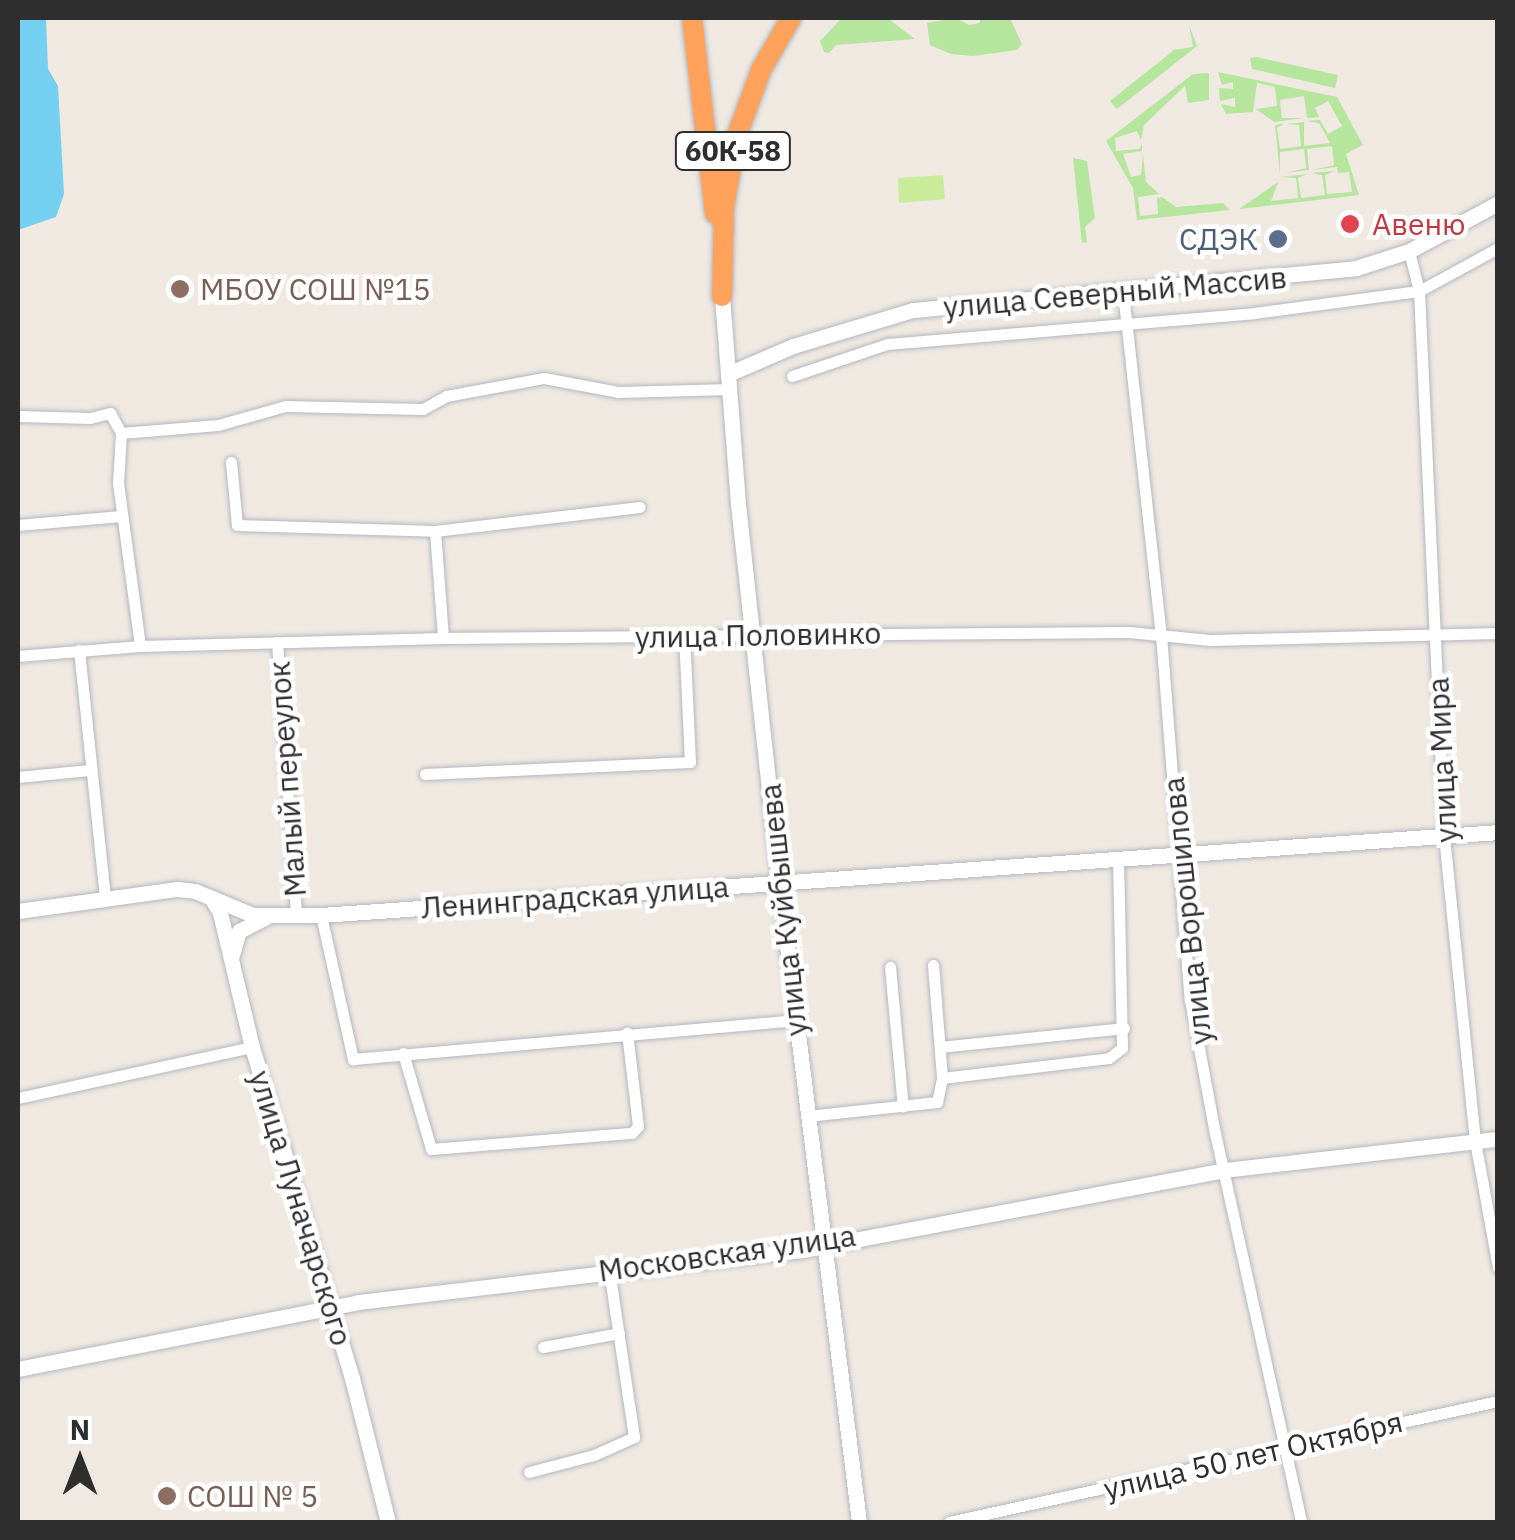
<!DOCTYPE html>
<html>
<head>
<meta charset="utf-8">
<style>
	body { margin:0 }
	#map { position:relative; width:1515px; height:1540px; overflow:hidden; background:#efe9e1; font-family:"IBM Plex Sans",sans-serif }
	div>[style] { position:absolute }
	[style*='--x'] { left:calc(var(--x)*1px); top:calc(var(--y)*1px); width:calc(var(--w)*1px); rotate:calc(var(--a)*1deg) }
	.green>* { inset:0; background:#b6e59e }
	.pitch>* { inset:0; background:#c9ec9a }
	.water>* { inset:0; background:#75cff0 }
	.roads { filter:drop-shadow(0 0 2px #b4b7c1) drop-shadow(0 0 2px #b4b7c1) }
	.street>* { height:11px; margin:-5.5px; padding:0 5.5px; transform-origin:5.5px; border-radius:5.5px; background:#fff }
	.secondary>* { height:15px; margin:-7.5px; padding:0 7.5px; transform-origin:7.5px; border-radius:7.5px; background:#fff }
	.highway>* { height:20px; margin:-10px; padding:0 10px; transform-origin:10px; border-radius:10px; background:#ffa35c }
	.dots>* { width:28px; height:28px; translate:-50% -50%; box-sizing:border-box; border:5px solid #fff; border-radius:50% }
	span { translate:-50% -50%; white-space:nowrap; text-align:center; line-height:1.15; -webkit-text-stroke:9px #fff; paint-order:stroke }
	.shield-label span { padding:2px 8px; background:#fff; border:2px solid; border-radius:8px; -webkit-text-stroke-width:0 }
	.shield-label { font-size:28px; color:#2e2e2e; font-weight:700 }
	.health-label { font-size:30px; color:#be3a42 }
	.left { translate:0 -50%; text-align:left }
	.service-label { font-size:30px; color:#4e5e75 }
	.right { translate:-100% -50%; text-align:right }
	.education-label { font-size:30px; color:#785e54 }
	.street-label { font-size:30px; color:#2e2e2e }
	.frame { position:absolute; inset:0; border:20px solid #2e2e2e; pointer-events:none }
	.north { position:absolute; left:30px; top:1410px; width:100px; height:100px; -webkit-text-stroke:8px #fff; paint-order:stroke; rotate:0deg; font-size:28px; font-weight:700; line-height:40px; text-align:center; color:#2e2e2e }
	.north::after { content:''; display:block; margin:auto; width:35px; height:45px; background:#2e2e2e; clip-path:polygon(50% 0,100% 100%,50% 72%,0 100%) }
</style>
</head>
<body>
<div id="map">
	<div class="green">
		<div style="clip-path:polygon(842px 18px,887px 18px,915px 39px,836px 45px,829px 53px,824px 52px,820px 41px)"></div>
		<div style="clip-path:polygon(956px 18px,969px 25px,980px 23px,980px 18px,1010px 18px,1022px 44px,1017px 50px,973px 56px,951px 54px,930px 45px,927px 23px)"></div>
		<div style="clip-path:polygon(1189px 25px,1197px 46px,1117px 109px,1110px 101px,1174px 50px,1193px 47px)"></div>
		<div style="clip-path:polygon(1256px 57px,1338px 75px,1335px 88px,1252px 69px,1250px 58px)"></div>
		<div style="clip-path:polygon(1218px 72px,1337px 97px,1363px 145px,1346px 154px,1359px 195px,1239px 209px,1278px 182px,1271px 201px,1298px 198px,1296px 178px,1280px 177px,1308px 174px,1298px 178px,1301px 198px,1325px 195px,1322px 175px,1311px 173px,1334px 171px,1325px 175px,1327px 194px,1352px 192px,1349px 172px,1338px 173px,1337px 167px,1312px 170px,1334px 165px,1332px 146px,1307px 149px,1309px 170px,1285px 173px,1306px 168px,1304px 149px,1280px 152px,1280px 174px,1275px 125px,1284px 124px,1277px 128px,1280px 149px,1301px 146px,1299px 125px,1287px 124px,1304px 122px,1304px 146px,1330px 143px,1319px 123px,1307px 121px,1320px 120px,1328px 134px,1342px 126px,1328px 101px,1315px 108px,1319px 117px,1307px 118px,1304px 96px,1280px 100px,1282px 118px,1304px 118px,1274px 122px,1256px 109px,1277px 106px,1275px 87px,1257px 83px,1253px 112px,1226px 114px,1221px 104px,1235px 107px,1235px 98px,1220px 101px,1219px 88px,1233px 89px,1233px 82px,1222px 85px)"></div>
		<div style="clip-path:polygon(1209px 73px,1209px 100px,1188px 103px,1185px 86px,1144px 125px,1141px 140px,1137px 131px,1115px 138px,1116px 151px,1139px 149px,1142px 144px,1142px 151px,1123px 154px,1131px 177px,1141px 175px,1143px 154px,1146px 182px,1159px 194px,1138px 197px,1140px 216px,1158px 214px,1157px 198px,1162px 197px,1176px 207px,1223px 203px,1230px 210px,1137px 220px,1133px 188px,1106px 141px,1193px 74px)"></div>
		<div style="clip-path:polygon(1073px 158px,1087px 161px,1095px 218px,1085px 227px,1087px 242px,1082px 243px)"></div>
	</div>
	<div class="pitch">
		<div style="clip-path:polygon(943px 175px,945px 199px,899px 203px,898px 178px)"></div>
	</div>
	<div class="water">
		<div style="clip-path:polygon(18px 18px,46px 18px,48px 69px,58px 86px,64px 194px,56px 217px,18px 230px)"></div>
	</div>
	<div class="roads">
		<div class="street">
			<div style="--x:1409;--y:251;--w:41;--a:76"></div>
			<div style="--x:1419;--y:291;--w:546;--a:87.37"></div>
			<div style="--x:1444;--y:836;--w:307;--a:84.2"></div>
			<div style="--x:1475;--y:1141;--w:128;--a:79.7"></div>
			<div style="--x:1123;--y:292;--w:345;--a:83.7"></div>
			<div style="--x:1161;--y:635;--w:366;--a:85.5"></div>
			<div style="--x:1190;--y:1000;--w:135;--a:79.4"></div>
			<div style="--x:1215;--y:1133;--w:398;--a:77.5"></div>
			<div style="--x:792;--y:376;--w:100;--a:-18.6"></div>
			<div style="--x:887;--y:344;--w:368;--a:-4.8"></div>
			<div style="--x:1254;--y:313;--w:166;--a:-7.6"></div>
			<div style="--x:1419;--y:291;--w:90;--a:-28.6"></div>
			<div style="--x:18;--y:416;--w:72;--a:1.6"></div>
			<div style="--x:90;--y:418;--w:21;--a:-14"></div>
			<div style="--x:110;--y:413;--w:23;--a:61"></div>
			<div style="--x:121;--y:433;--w:97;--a:-4.7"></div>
			<div style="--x:218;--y:425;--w:70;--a:-15.8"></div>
			<div style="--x:285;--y:406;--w:138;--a:1.2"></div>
			<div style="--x:423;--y:409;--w:26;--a:-29"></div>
			<div style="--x:446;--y:396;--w:100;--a:-10.4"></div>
			<div style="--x:544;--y:378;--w:75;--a:10.7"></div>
			<div style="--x:618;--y:392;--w:112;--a:-1.5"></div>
			<div style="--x:121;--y:433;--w:50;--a:93.4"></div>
			<div style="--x:118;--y:483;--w:164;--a:82.3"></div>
			<div style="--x:231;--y:462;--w:63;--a:84.6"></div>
			<div style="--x:237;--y:525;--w:198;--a:1.7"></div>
			<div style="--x:435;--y:531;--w:206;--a:-6.7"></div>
			<div style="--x:18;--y:525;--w:103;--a:-5"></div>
			<div style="--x:435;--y:531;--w:107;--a:85.7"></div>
			<div style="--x:277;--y:642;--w:275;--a:86"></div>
			<div style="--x:79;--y:650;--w:248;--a:84"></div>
			<div style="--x:18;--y:656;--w:122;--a:-4.7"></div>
			<div style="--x:140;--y:646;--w:303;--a:-1.5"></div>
			<div style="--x:443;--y:638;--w:686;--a:-0.5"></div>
			<div style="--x:1129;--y:632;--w:81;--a:5.6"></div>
			<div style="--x:1210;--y:640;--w:288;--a:-1.4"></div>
			<div style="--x:425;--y:774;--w:265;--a:-2.6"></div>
			<div style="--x:690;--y:762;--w:126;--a:-92.7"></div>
			<div style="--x:18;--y:777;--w:71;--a:-5.6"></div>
			<div style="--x:321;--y:915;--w:148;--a:77.5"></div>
			<div style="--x:353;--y:1059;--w:444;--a:-5"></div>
			<div style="--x:933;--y:965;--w:113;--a:85.4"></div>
			<div style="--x:890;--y:967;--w:140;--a:84.7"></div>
			<div style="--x:940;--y:1047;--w:185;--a:-5.9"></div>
			<div style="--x:403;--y:1053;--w:100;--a:73.7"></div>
			<div style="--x:431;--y:1149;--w:202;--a:-4.6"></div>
			<div style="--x:632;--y:1133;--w:9;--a:-49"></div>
			<div style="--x:638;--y:1126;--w:94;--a:-96.7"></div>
			<div style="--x:18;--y:1098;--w:239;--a:-12.3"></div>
			<div style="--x:807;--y:1116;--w:131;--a:-6.1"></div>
			<div style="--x:937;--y:1102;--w:25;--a:-78"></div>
			<div style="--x:942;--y:1078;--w:168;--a:-6.8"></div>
			<div style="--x:1109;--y:1058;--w:16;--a:-38"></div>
			<div style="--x:1122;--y:1048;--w:189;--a:-91.2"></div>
			<div style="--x:543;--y:1347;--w:77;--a:-10.4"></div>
			<div style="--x:529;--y:1472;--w:67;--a:-14.7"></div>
			<div style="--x:594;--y:1455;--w:44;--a:-24.2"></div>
			<div style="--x:634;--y:1437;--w:169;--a:-98.5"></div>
			<div style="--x:949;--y:1522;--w:562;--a:-12.43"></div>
		</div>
		<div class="secondary">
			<div style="--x:722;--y:296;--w:209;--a:85.6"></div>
			<div style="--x:738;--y:504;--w:380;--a:83.8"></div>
			<div style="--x:779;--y:882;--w:645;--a:82.87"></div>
			<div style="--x:728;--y:374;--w:71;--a:-23.3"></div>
			<div style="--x:793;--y:346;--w:125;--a:-16.7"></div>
			<div style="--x:913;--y:310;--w:445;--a:-5.4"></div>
			<div style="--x:1356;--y:268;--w:56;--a:-17.8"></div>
			<div style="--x:1409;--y:251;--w:101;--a:-28.3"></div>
			<div style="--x:212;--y:899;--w:16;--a:60"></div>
			<div style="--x:220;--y:913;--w:138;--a:76.6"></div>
			<div style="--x:252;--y:1047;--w:346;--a:73.2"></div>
			<div style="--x:352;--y:1378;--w:148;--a:76"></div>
			<div style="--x:18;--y:911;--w:161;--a:-7.9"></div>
			<div style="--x:177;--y:889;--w:18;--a:6"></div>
			<div style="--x:195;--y:891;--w:63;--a:22.5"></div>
			<div style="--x:253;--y:915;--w:68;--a:0"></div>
			<div style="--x:321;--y:915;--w:1180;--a:-4.03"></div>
			<div style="--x:232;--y:955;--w:25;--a:-74"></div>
			<div style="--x:239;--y:931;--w:30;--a:-27"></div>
			<div style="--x:18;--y:1369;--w:347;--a:-11.1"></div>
			<div style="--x:358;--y:1302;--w:446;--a:-6.7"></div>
			<div style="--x:801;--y:1250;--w:430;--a:-10.7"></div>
			<div style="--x:1224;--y:1170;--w:276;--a:-6.5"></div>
		</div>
		<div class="highway">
			<div style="--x:692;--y:18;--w:197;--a:83.3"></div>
			<div style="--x:722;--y:296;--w:88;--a:-88.7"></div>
			<div style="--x:724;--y:208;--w:71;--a:-80.3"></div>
			<div style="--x:736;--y:138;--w:72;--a:-69.8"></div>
			<div style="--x:761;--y:70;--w:60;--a:-60"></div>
		</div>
	</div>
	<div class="dots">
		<div style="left:1350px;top:224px;background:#e0444e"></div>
		<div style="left:1278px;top:239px;background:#5c6f8a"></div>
		<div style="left:180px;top:289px;background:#8d6e63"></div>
		<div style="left:167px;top:1496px;background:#8d6e63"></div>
	</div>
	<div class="shield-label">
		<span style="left:733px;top:151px">60К-58</span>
	</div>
	<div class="health-label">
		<span class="left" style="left:1372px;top:224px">Авеню</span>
	</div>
	<div class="service-label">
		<span class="right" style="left:1258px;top:239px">СДЭК</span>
	</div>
	<div class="education-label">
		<span class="left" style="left:200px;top:289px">МБОУ СОШ №15</span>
		<span class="left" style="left:187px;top:1496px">СОШ № 5</span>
	</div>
	<div class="street-label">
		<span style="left:1115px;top:292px;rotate:-5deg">улица Северный Массив</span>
		<span style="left:758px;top:635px;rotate:-1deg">улица Половинко</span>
		<span style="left:1442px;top:760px;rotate:-93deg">улица Мира</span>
		<span style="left:287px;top:779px;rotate:-94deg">Малый переулок</span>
		<span style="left:575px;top:897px;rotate:-4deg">Ленинградская улица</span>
		<span style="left:783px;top:910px;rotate:-96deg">улица Куйбышева</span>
		<span style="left:1187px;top:911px;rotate:-96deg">улица Ворошилова</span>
		<span style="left:301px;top:1208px;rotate:73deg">улица Луначарского</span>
		<span style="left:727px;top:1253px;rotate:-8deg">Московская улица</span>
		<span style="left:1253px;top:1455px;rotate:-13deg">улица 50 лет Октября</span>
	</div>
	<div class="frame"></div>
	<div class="north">N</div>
</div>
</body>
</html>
